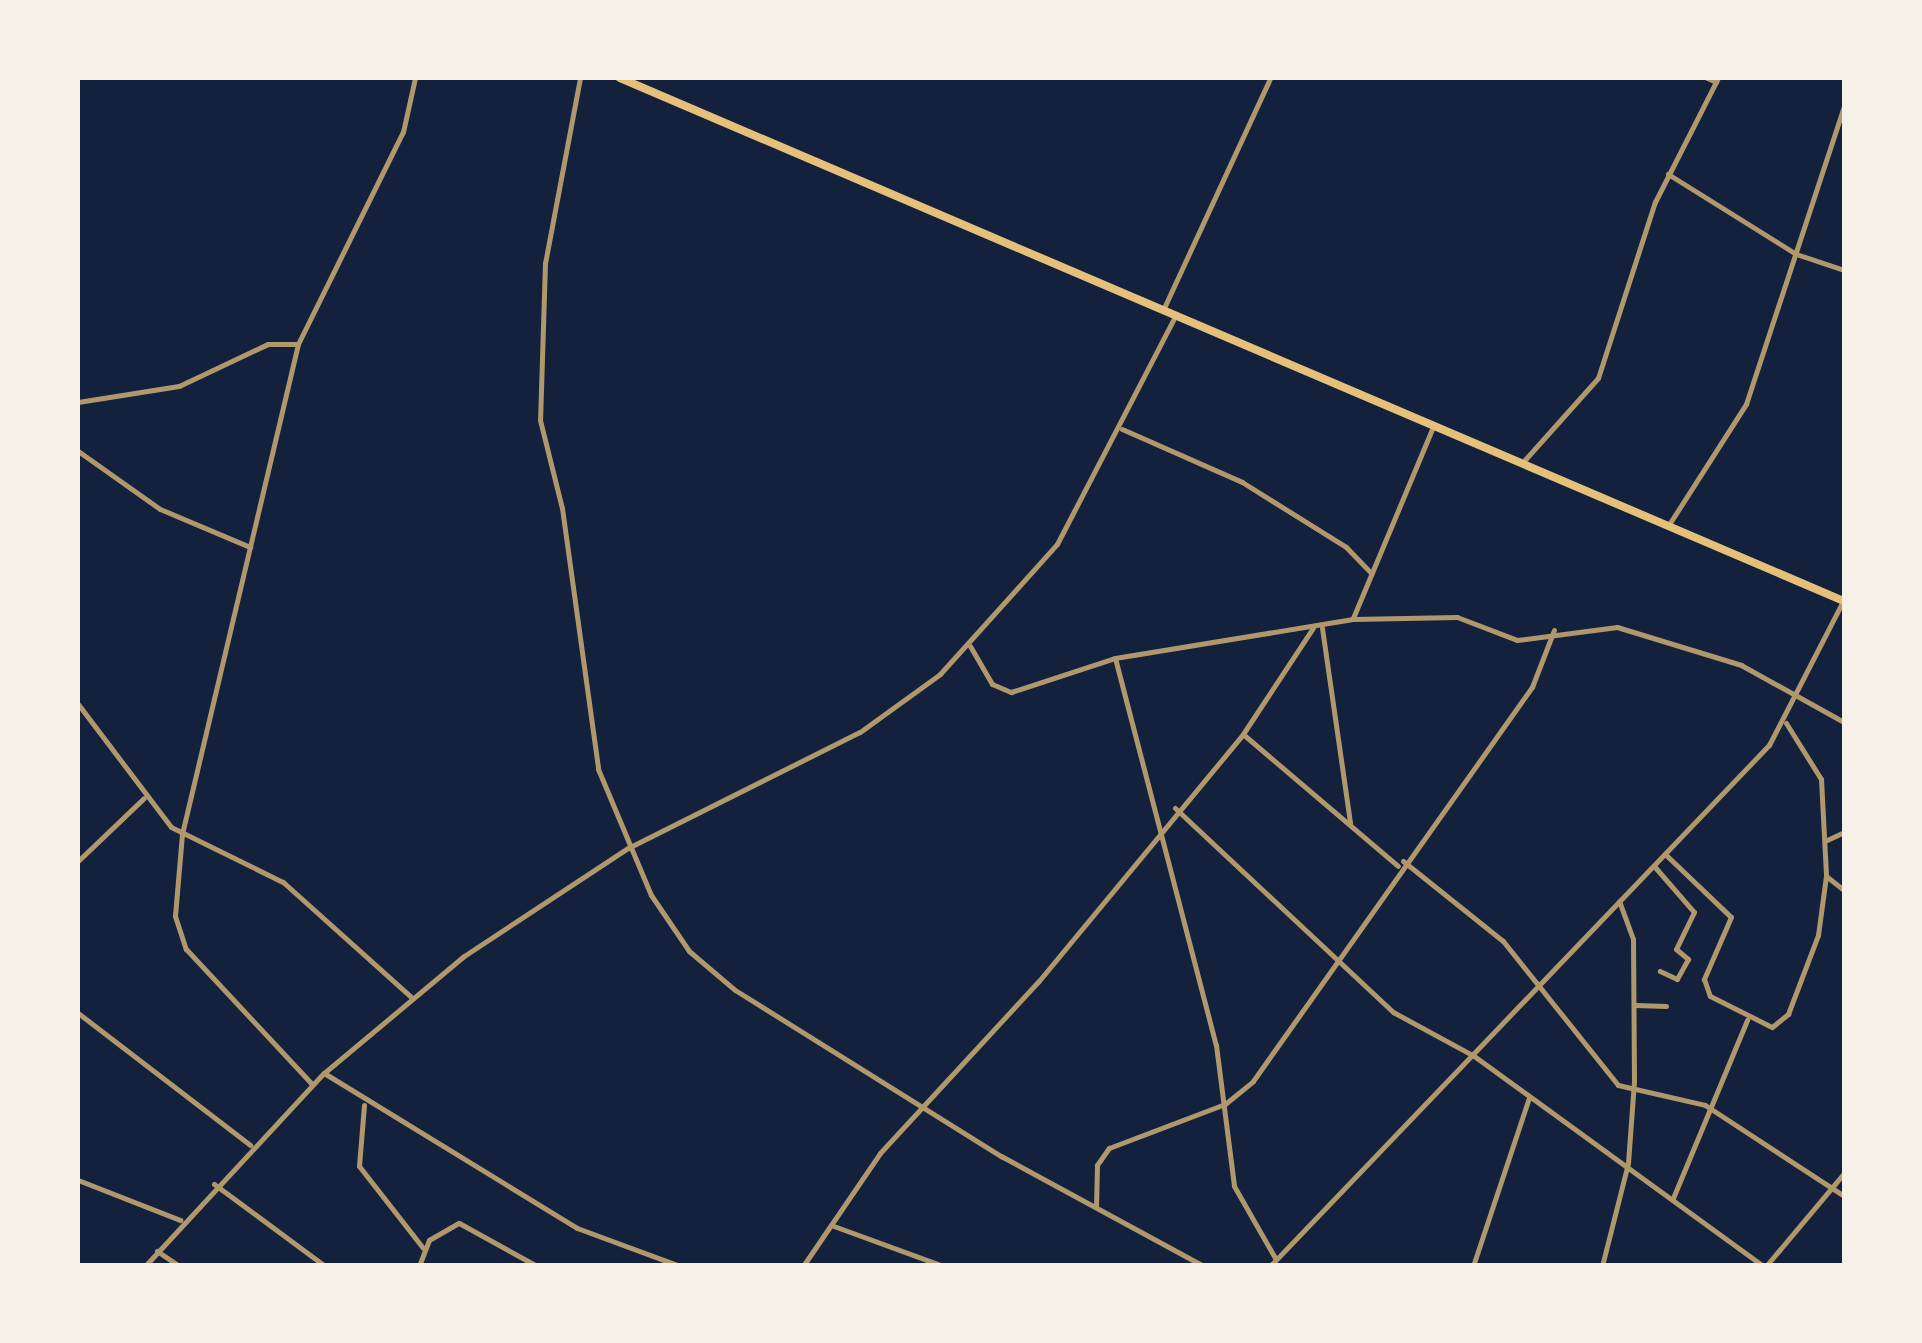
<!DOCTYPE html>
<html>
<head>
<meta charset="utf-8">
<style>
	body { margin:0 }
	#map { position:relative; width:1922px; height:1343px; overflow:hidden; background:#14213d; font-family:Quicksand,sans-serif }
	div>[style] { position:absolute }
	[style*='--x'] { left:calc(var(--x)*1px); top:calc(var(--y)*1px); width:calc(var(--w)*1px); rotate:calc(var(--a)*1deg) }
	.minor>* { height:5px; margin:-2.5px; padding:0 2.5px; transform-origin:2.5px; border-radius:2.5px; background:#b1986c }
	.tertiary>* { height:5px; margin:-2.5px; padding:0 2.5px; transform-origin:2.5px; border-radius:2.5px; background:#b1986c }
	.trunk>* { height:8px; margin:-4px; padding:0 4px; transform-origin:4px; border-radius:4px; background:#e5c07b }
	span { translate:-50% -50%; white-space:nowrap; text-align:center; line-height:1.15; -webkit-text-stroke:9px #f6f1e7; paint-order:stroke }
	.frame { position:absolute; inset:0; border:80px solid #f6f1e7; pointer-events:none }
</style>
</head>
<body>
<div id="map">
	<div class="minor">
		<div style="--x:580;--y:78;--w:188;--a:100.7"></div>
		<div style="--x:545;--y:263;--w:157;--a:91.8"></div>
		<div style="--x:540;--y:420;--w:91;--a:76"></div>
		<div style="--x:562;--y:508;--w:263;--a:82.1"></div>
		<div style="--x:598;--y:769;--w:137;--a:67.2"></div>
		<div style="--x:651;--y:895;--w:68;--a:55.8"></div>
		<div style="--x:689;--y:951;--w:60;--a:40.3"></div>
		<div style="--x:735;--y:990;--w:314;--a:32"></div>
		<div style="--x:1001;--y:1156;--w:231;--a:28.5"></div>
		<div style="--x:1707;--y:78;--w:10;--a:24"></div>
		<div style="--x:1668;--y:174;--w:151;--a:32"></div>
		<div style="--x:1796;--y:254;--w:51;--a:18.4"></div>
		<div style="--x:1163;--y:310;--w:255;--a:-65.2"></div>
		<div style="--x:298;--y:344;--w:504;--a:103.32"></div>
		<div style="--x:182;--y:834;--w:82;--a:94.9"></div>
		<div style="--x:175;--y:916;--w:35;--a:72"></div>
		<div style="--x:186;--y:949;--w:185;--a:47"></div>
		<div style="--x:78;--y:402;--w:102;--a:-9"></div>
		<div style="--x:179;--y:386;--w:98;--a:-25.3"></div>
		<div style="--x:268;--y:344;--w:30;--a:0"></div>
		<div style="--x:298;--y:344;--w:237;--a:-63.7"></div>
		<div style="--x:403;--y:132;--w:55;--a:-77.5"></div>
		<div style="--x:1122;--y:429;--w:131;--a:23.8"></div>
		<div style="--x:1242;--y:482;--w:123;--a:32"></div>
		<div style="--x:1346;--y:547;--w:37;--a:46"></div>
		<div style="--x:78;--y:451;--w:100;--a:35.3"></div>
		<div style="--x:160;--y:509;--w:98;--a:22.9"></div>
		<div style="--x:1522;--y:463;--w:114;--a:-48.2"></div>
		<div style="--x:1598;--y:378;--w:185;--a:-72.1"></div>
		<div style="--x:1655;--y:202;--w:139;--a:-63.1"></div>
		<div style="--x:1668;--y:526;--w:145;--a:-57.4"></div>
		<div style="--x:1746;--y:404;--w:314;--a:-71.8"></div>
		<div style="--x:1353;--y:618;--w:207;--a:-67.3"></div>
		<div style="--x:1322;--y:628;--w:197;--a:81.8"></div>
		<div style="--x:970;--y:646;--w:44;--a:59.9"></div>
		<div style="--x:992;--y:684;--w:21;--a:23"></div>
		<div style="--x:1011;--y:692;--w:109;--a:-18.1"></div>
		<div style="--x:1115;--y:658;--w:241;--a:-9.3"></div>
		<div style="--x:1353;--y:619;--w:104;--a:-1.1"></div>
		<div style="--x:1457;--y:617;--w:64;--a:21"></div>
		<div style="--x:1517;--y:640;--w:101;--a:-7.4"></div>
		<div style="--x:1617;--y:627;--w:130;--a:17"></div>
		<div style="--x:1741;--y:665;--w:118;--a:29"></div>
		<div style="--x:1115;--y:658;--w:400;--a:75.4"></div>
		<div style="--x:1216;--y:1045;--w:142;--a:82.7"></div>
		<div style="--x:1234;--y:1186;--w:83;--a:60.3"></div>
		<div style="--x:78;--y:704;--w:154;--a:52.9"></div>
		<div style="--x:171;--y:827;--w:125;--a:26.2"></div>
		<div style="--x:283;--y:882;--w:172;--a:41.9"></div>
		<div style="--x:1786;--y:723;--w:66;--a:58"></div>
		<div style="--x:1821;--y:779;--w:97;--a:87"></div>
		<div style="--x:1826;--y:876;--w:23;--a:38"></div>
		<div style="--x:1244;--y:735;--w:202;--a:40.4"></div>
		<div style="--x:1175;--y:808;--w:299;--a:43.1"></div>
		<div style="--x:1393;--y:1012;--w:92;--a:28.5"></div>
		<div style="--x:1474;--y:1056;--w:357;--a:36"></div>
		<div style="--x:1827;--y:840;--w:19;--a:-25"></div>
		<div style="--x:1665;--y:854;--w:91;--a:43.7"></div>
		<div style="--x:1731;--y:917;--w:68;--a:113.5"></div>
		<div style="--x:1704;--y:979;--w:18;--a:71"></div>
		<div style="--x:1710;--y:996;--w:69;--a:26.6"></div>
		<div style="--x:1772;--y:1027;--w:21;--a:-39"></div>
		<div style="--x:1788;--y:1014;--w:85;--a:-69.2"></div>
		<div style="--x:1818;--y:935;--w:60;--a:-82.3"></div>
		<div style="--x:78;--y:861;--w:91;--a:-43.7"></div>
		<div style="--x:1403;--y:861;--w:128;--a:38.7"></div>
		<div style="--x:1503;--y:941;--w:184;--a:51.4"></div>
		<div style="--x:1618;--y:1085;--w:89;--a:12.9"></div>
		<div style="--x:1705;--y:1105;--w:166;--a:33.2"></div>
		<div style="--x:1654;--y:866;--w:61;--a:49"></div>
		<div style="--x:1694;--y:912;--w:41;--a:115.9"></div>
		<div style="--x:1676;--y:949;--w:16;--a:40"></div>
		<div style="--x:1688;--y:959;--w:23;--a:119"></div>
		<div style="--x:1677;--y:979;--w:19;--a:-155"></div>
		<div style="--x:1635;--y:1005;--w:31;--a:2"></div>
		<div style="--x:78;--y:1013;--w:217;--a:37.5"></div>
		<div style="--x:324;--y:1073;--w:297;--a:31.5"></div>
		<div style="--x:577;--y:1228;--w:110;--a:20.3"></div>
		<div style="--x:364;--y:1105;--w:61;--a:94.7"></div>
		<div style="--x:359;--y:1166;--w:104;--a:52"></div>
		<div style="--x:78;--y:1180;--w:110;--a:21.4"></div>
		<div style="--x:214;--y:1184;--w:138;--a:36.5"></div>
		<div style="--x:1673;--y:1198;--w:193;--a:-67.4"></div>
		<div style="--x:1096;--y:1207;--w:42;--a:-88.6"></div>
		<div style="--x:1097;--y:1165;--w:21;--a:-55"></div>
		<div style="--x:1109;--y:1148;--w:124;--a:-20.8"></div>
		<div style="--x:1225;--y:1104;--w:36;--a:-39"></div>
		<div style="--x:1253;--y:1081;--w:483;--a:-54.7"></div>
		<div style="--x:1532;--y:687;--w:61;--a:-68.9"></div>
		<div style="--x:831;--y:1225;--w:119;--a:20.1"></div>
		<div style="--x:157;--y:1251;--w:27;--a:34"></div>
		<div style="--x:419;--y:1266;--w:28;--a:-69"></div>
		<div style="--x:429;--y:1240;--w:34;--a:-30"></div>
		<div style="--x:459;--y:1223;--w:89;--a:28.9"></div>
		<div style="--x:803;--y:1266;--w:137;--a:-55.7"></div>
		<div style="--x:880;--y:1153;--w:233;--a:-47.3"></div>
		<div style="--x:1038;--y:982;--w:322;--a:-50.4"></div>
		<div style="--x:1243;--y:734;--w:127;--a:-56.6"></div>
		<div style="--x:1270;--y:1266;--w:721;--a:-46.24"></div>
		<div style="--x:1769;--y:745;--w:164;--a:-62.8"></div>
		<div style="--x:1473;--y:1266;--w:177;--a:-71.6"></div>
		<div style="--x:1602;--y:1266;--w:106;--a:-75.8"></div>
		<div style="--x:1628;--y:1163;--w:82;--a:-85.8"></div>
		<div style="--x:1634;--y:1081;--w:142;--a:-90.4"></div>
		<div style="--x:1633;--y:939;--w:40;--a:-110.2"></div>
		<div style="--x:1766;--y:1266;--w:121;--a:-50"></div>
	</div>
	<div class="tertiary">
		<div style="--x:145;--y:1266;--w:263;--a:-47.2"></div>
		<div style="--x:324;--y:1073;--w:182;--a:-39.9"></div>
		<div style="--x:464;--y:956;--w:196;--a:-33.4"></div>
		<div style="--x:628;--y:848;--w:259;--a:-26.6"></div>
		<div style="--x:860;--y:732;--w:99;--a:-35.9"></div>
		<div style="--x:940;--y:674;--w:175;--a:-48"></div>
		<div style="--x:1057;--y:544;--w:257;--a:-62.6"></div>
	</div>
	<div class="trunk">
		<div style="--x:620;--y:78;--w:1331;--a:23.14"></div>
	</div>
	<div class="frame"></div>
</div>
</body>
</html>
